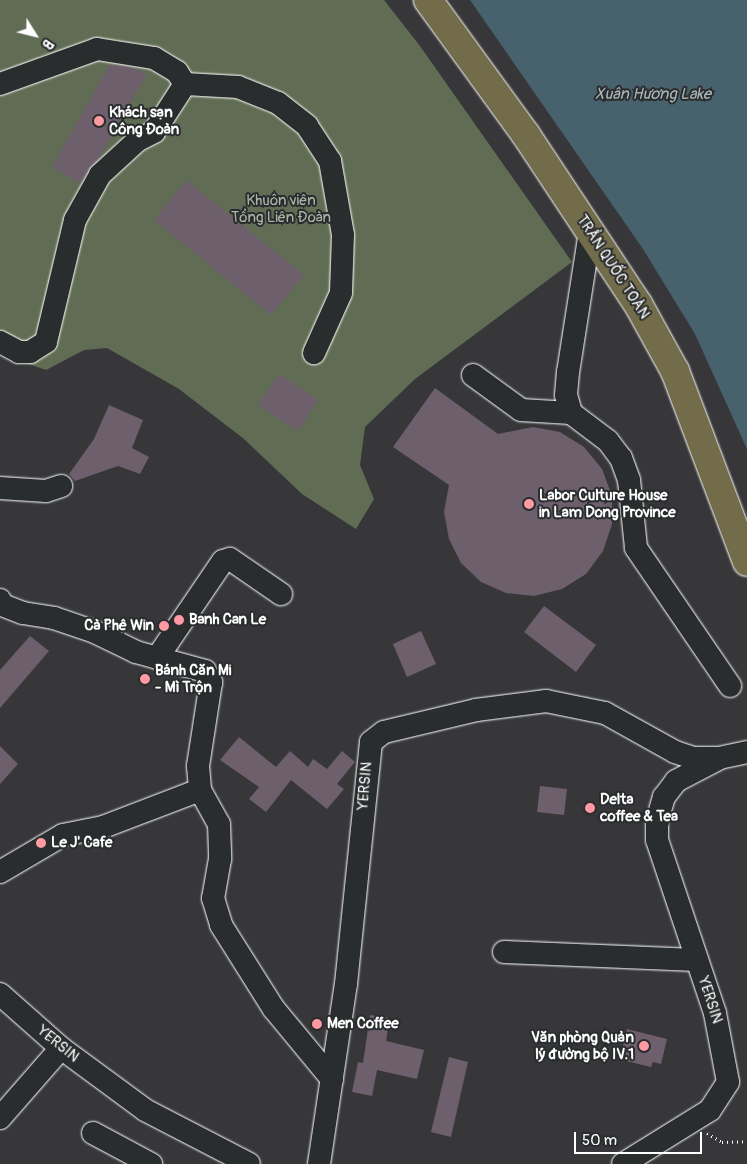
<!DOCTYPE html>
<html>
<head>
<meta charset="utf-8">
<style>
	body { margin:0 }
	#map { position:relative; width:747px; height:1164px; overflow:hidden; background:#37373a; font-family:Pangolin,sans-serif }
	div>[style] { position:absolute }
	[style*='--x'] { left:calc(var(--x)*1px); top:calc(var(--y)*1px); width:calc(var(--w)*1px); rotate:calc(var(--a)*1deg) }
	.green>* { inset:0; background:#606c53 }
	.water>* { inset:0; background:#47626c }
	.building>* { inset:0; background:#6d5f6c }
	.path>* { height:3px; margin-top:-1.5px; transform-origin:0; background:repeating-linear-gradient(90deg,#fff 0 1px,transparent 0 5px) }
	.roads { filter:drop-shadow(0 0 1px #fff) drop-shadow(0 0 1px #fff) }
	.minor>* { height:22px; margin:-11px; padding:0 11px; transform-origin:11px; border-radius:11px; background:#2a2d2e }
	.major>* { height:28px; margin:-14px; padding:0 14px; transform-origin:14px; border-radius:14px; background:#726c4b }
	.dots>* { width:14px; height:14px; translate:-50% -50%; box-sizing:border-box; border:2px solid #2a2d2e; border-radius:50% }
	span { translate:-50% -50%; white-space:nowrap; text-align:center; line-height:1.15; -webkit-text-stroke:4px #2a2d2e; paint-order:stroke }
	.poi-label { font-size:15px; color:#fff; font-weight:700 }
	.left { translate:0 -50%; text-align:left }
	.right { translate:-100% -50%; text-align:right }
	.park-label { font-size:15px; color:#b0b6a9 }
	.street-label { font-size:15px; color:#fff }
	.water-label { font-size:16px; color:#acb8bd; font-style:italic }
	.north { position:absolute; left:10px; top:10px; width:50px; height:50px; -webkit-text-stroke:4px #2a2d2e; paint-order:stroke; rotate:126deg; font-size:14px; font-weight:700; line-height:20px; text-align:center; color:#fff }
	.north::after { content:''; display:block; margin:auto; width:18px; height:22px; background:#fff; clip-path:polygon(50% 0,100% 100%,50% 72%,0 100%) }
	.scale { position:absolute; left:574px; top:1132px; width:128px; height:22px; box-sizing:border-box; border:2px solid #fff; border-top:0; padding-left:6px; font-size:15px; line-height:18px; white-space:nowrap; color:#fff; -webkit-text-stroke:4px #2a2d2e; paint-order:stroke }
</style>
</head>
<body>
<div id="map">
	<div class="green">
		<div style="clip-path:polygon(0 0,384px 0,420px 46px,572px 262px,415px 379px,365px 427px,360px 465px,374px 499px,356px 529px,302px 494px,244px 439px,179px 389px,107px 348px,84px 350px,46px 370px,0 354px)"></div>
	</div>
	<div class="water">
		<div style="clip-path:polygon(470px 0,747px 0,747px 449px,695px 334px,643px 249px)"></div>
	</div>
	<div class="building">
		<div style="clip-path:polygon(110px 64px,135px 68px,146px 75px,99px 158px,80px 183px,52px 167px)"></div>
		<div style="clip-path:polygon(186px 180px,304px 275px,271px 315px,154px 220px)"></div>
		<div style="clip-path:polygon(279px 374px,318px 400px,298px 431px,258px 405px)"></div>
		<div style="clip-path:polygon(435px 388px,498px 434px,533px 427px,560px 432px,584px 447px,602px 469px,612px 496px,612px 524px,603px 551px,586px 574px,562px 589px,534px 596px,506px 593px,481px 582px,461px 563px,449px 539px,444px 512px,449px 485px,393px 447px)"></div>
		<div style="clip-path:polygon(109px 405px,143px 420px,132px 448px,149px 457px,140px 474px,118px 466px,75px 481px,69px 474px,94px 439px)"></div>
		<div style="clip-path:polygon(544px 606px,596px 645px,576px 672px,524px 632px)"></div>
		<div style="clip-path:polygon(421px 631px,436px 664px,407px 677px,393px 644px)"></div>
		<div style="clip-path:polygon(30px 636px,49px 651px,0 708px,0 670px)"></div>
		<div style="clip-path:polygon(239px 737px,276px 767px,290px 751px,308px 767px,313px 759px,327px 769px,342px 751px,355px 762px,337px 784px,344px 789px,327px 809px,291px 780px,266px 812px,249px 799px,259px 787px,220px 760px)"></div>
		<div style="clip-path:polygon(0 746px,18px 764px,0 784px)"></div>
		<div style="clip-path:polygon(540px 786px,567px 789px,564px 815px,537px 812px)"></div>
		<div style="clip-path:polygon(370px 1015px,390px 1018px,386px 1041px,424px 1050px,417px 1079px,377px 1070px,372px 1096px,352px 1092px,358px 1062px,363px 1063px)"></div>
		<div style="clip-path:polygon(627px 1029px,667px 1039px,661px 1064px,653px 1062px,651px 1067px,626px 1061px,628px 1055px,621px 1054px)"></div>
		<div style="clip-path:polygon(449px 1057px,468px 1062px,451px 1137px,431px 1132px)"></div>
	</div>
	<div class="path">
		<div style="--x:707;--y:1133;--w:17;--a:31"></div>
		<div style="--x:722;--y:1142;--w:25;--a:-2"></div>
	</div>
	<div class="roads">
		<div class="minor">
			<div style="--x:0;--y:84;--w:103;--a:-19.8"></div>
			<div style="--x:97;--y:49;--w:58;--a:9"></div>
			<div style="--x:154;--y:58;--w:27;--a:31"></div>
			<div style="--x:177;--y:72;--w:14;--a:56"></div>
			<div style="--x:185;--y:84;--w:57;--a:122.9"></div>
			<div style="--x:154;--y:132;--w:18;--a:153"></div>
			<div style="--x:138;--y:140;--w:52;--a:137.4"></div>
			<div style="--x:100;--y:175;--w:51;--a:119.1"></div>
			<div style="--x:75;--y:220;--w:125;--a:103.4"></div>
			<div style="--x:46;--y:342;--w:19;--a:148"></div>
			<div style="--x:30;--y:352;--w:11;--a:180"></div>
			<div style="--x:19;--y:352;--w:21;--a:-152"></div>
			<div style="--x:185;--y:84;--w:53;--a:3.2"></div>
			<div style="--x:238;--y:87;--w:43;--a:21.8"></div>
			<div style="--x:278;--y:103;--w:37;--a:38"></div>
			<div style="--x:307;--y:126;--w:42;--a:56.7"></div>
			<div style="--x:330;--y:161;--w:75;--a:80"></div>
			<div style="--x:343;--y:235;--w:58;--a:92"></div>
			<div style="--x:341;--y:293;--w:66;--a:114.2"></div>
			<div style="--x:590;--y:232;--w:142;--a:98.9"></div>
			<div style="--x:568;--y:372;--w:23;--a:95"></div>
			<div style="--x:566;--y:395;--w:19;--a:74"></div>
			<div style="--x:571;--y:413;--w:46;--a:37.1"></div>
			<div style="--x:608;--y:441;--w:21;--a:53"></div>
			<div style="--x:621;--y:458;--w:23;--a:70"></div>
			<div style="--x:629;--y:480;--w:68;--a:84.1"></div>
			<div style="--x:636;--y:548;--w:167;--a:55.7"></div>
			<div style="--x:473;--y:375;--w:59;--a:36.1"></div>
			<div style="--x:521;--y:410;--w:50;--a:3.4"></div>
			<div style="--x:0;--y:488;--w:46;--a:3.7"></div>
			<div style="--x:46;--y:491;--w:16;--a:-18"></div>
			<div style="--x:0;--y:600;--w:5;--a:68"></div>
			<div style="--x:2;--y:605;--w:22;--a:21"></div>
			<div style="--x:23;--y:613;--w:31;--a:9"></div>
			<div style="--x:54;--y:618;--w:43;--a:18.9"></div>
			<div style="--x:95;--y:632;--w:46;--a:26"></div>
			<div style="--x:136;--y:652;--w:72;--a:15.4"></div>
			<div style="--x:205;--y:671;--w:13;--a:61"></div>
			<div style="--x:211;--y:682;--w:85;--a:98.8"></div>
			<div style="--x:198;--y:766;--w:24;--a:85"></div>
			<div style="--x:200;--y:790;--w:39;--a:61"></div>
			<div style="--x:219;--y:824;--w:35;--a:88"></div>
			<div style="--x:220;--y:859;--w:40;--a:100"></div>
			<div style="--x:213;--y:898;--w:28;--a:73"></div>
			<div style="--x:221;--y:925;--w:99;--a:57.8"></div>
			<div style="--x:274;--y:1009;--w:91;--a:50.4"></div>
			<div style="--x:157;--y:658;--w:117;--a:-55.8"></div>
			<div style="--x:223;--y:561;--w:7;--a:-16"></div>
			<div style="--x:230;--y:559;--w:62;--a:34.5"></div>
			<div style="--x:0;--y:872;--w:73;--a:-30.4"></div>
			<div style="--x:63;--y:835;--w:41;--a:-11.3"></div>
			<div style="--x:103;--y:827;--w:104;--a:-20.9"></div>
			<div style="--x:504;--y:952;--w:193;--a:2.4"></div>
			<div style="--x:0;--y:994;--w:81;--a:41.5"></div>
			<div style="--x:61;--y:1048;--w:104;--a:36.4"></div>
			<div style="--x:145;--y:1110;--w:117;--a:27.4"></div>
			<div style="--x:0;--y:1118;--w:93;--a:-48.9"></div>
			<div style="--x:93;--y:1133;--w:66;--a:28.1"></div>
			<div style="--x:319;--y:1164;--w:182;--a:-81.5"></div>
			<div style="--x:346;--y:984;--w:243;--a:-84.1"></div>
			<div style="--x:371;--y:742;--w:16;--a:-38"></div>
			<div style="--x:384;--y:732;--w:95;--a:-13.4"></div>
			<div style="--x:476;--y:710;--w:71;--a:-7.3"></div>
			<div style="--x:546;--y:701;--w:60;--a:11.5"></div>
			<div style="--x:605;--y:713;--w:80;--a:29.1"></div>
			<div style="--x:675;--y:752;--w:20;--a:18"></div>
			<div style="--x:694;--y:758;--w:25;--a:0"></div>
			<div style="--x:719;--y:758;--w:29;--a:-12"></div>
			<div style="--x:623;--y:1164;--w:102;--a:-31.8"></div>
			<div style="--x:710;--y:1110;--w:33;--a:-57"></div>
			<div style="--x:728;--y:1082;--w:70;--a:-100.7"></div>
			<div style="--x:715;--y:1013;--w:182;--a:-108.5"></div>
			<div style="--x:657;--y:840;--w:19;--a:-90"></div>
			<div style="--x:657;--y:821;--w:25;--a:-74"></div>
			<div style="--x:664;--y:797;--w:20;--a:-53"></div>
			<div style="--x:676;--y:781;--w:47;--a:-27.6"></div>
		</div>
		<div class="major">
			<div style="--x:428;--y:0;--w:167;--a:54"></div>
			<div style="--x:526;--y:135;--w:203;--a:56.5"></div>
			<div style="--x:638;--y:304;--w:77;--a:61.1"></div>
			<div style="--x:675;--y:371;--w:204;--a:69.3"></div>
		</div>
	</div>
	<div class="dots">
		<div style="left:99px;top:121px;background:#ff9aa2"></div>
		<div style="left:529px;top:504px;background:#ff9aa2"></div>
		<div style="left:179px;top:620px;background:#ff9aa2"></div>
		<div style="left:164px;top:626px;background:#ff9aa2"></div>
		<div style="left:145px;top:679px;background:#ff9aa2"></div>
		<div style="left:590px;top:808px;background:#ff9aa2"></div>
		<div style="left:41px;top:843px;background:#ff9aa2"></div>
		<div style="left:317px;top:1024px;background:#ff9aa2"></div>
		<div style="left:644px;top:1046px;background:#ff9aa2"></div>
	</div>
	<div class="poi-label">
		<span class="left" style="left:109px;top:121px">Khách sạn<br>Công Đoàn</span>
		<span class="left" style="left:539px;top:504px">Labor Culture House<br>in Lam Dong Province</span>
		<span class="left" style="left:189px;top:620px">Banh Can Le</span>
		<span class="right" style="left:154px;top:626px">Cà Phê Win</span>
		<span class="left" style="left:155px;top:679px">Bánh Căn Mi<br>- Mì Trộn</span>
		<span class="left" style="left:600px;top:808px">Delta<br>coffee &amp; Tea</span>
		<span class="left" style="left:51px;top:843px">Le J' Cafe</span>
		<span class="left" style="left:327px;top:1024px">Men Coffee</span>
		<span class="right" style="left:634px;top:1046px">Văn phòng Quản<br>lý đường bộ IV.1</span>
	</div>
	<div class="park-label">
		<span style="left:281px;top:209px">Khuôn viên<br>Tổng Liên Đoàn</span>
	</div>
	<div class="street-label">
		<span style="left:613px;top:267px;rotate:57deg">TRẦN QUỐC TOẢN</span>
		<span style="left:365px;top:786px;rotate:-85deg">YERSIN</span>
		<span style="left:710px;top:1000px;rotate:72deg">YERSIN</span>
		<span style="left:58px;top:1044px;rotate:39deg">YERSIN</span>
	</div>
	<div class="water-label">
		<span style="left:653px;top:94px">Xuân Hương Lake</span>
	</div>
	<div class="north">B</div>
	<div class="scale">50 m</div>
</div>
</body>
</html>
